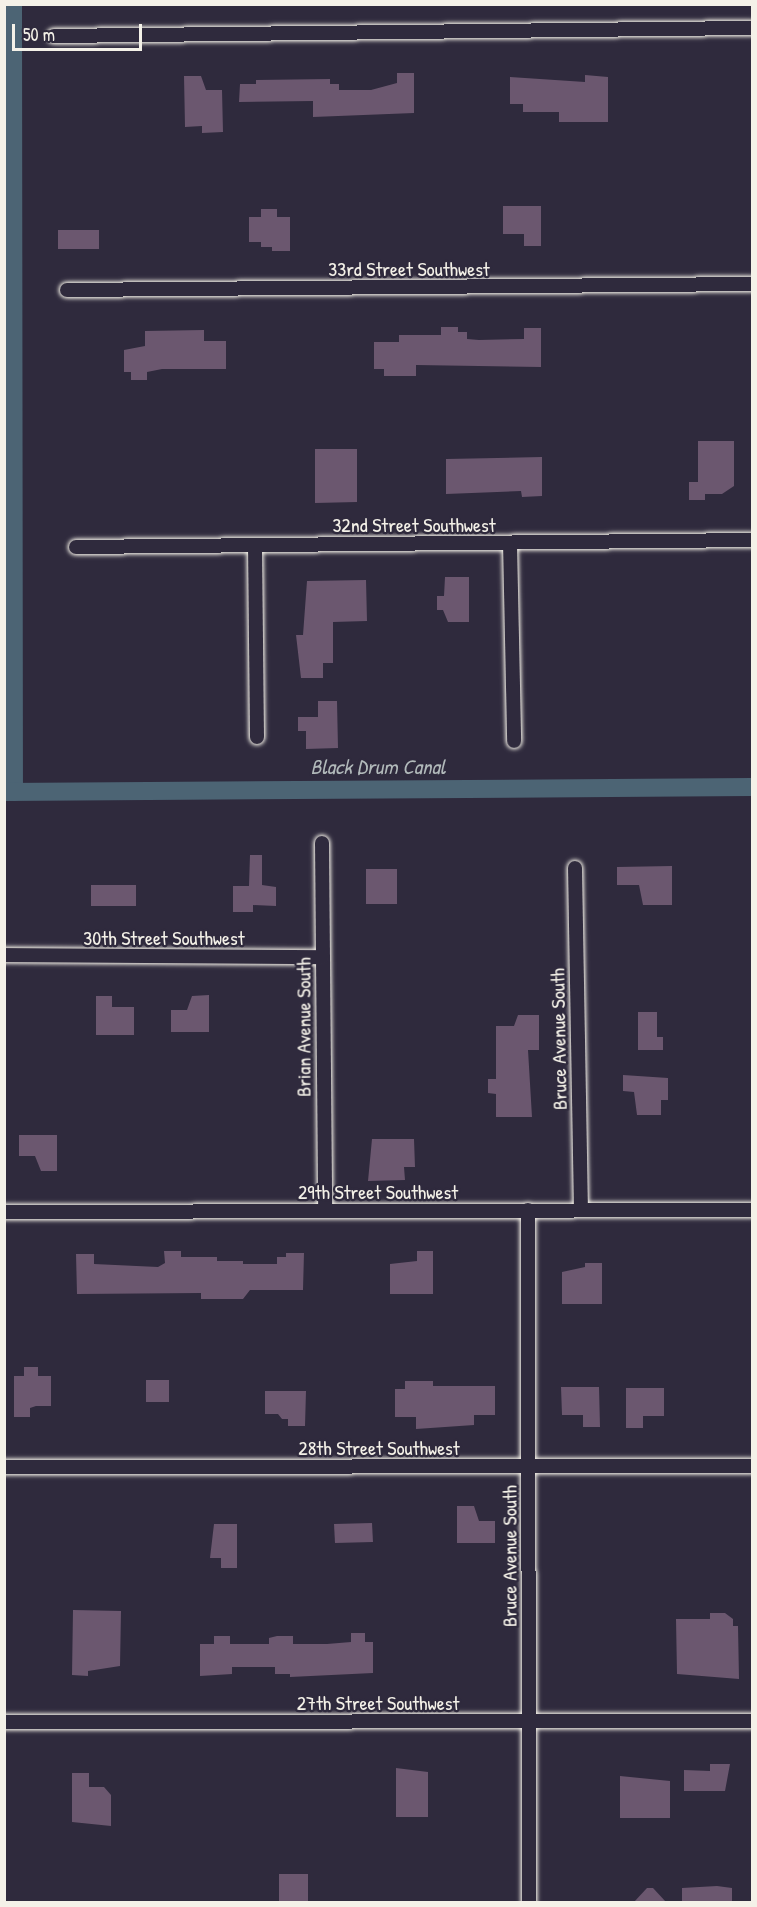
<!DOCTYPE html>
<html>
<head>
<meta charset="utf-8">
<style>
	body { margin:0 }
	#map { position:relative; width:757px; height:1907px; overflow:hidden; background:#2f2a3d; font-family:"Patrick Hand",sans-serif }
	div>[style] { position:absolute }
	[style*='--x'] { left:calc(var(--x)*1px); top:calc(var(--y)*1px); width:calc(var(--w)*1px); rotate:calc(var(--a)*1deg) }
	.canal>* { height:18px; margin:-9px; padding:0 9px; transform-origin:9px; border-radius:9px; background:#4c6474 }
	.building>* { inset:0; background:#6b576f }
	.roads { filter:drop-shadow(0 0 2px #f4f1e8) drop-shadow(0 0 2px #f4f1e8) }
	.street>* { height:14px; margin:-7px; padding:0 7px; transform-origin:7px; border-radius:7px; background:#2f2a3d }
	span { translate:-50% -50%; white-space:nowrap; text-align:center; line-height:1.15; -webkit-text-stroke:4.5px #2f2a3d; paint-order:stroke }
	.street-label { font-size:20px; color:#f4f1e8 }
	.water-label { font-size:21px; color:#b1b9ba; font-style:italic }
	.frame { position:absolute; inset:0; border:6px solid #f4f1e8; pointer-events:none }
	.scale { position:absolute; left:12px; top:24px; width:130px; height:27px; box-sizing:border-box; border:3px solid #f4f1e8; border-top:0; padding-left:8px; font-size:18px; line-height:21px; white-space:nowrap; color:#f4f1e8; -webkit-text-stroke:4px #2f2a3d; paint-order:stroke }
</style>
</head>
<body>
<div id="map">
	<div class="canal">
		<div style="--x:13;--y:4;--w:788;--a:89.93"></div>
		<div style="--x:4;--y:792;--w:748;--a:-0.38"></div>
	</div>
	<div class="building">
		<div style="clip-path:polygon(397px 73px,414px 73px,414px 113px,313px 117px,313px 101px,239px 102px,240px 84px,256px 84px,256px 80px,330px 79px,330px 84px,339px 84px,339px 90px,371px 90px,397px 83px)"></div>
		<div style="clip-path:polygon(585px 75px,608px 77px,608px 122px,559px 122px,559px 112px,523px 112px,523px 104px,510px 104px,510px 77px,585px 82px)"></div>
		<div style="clip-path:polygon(184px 76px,201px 76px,206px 90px,222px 90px,223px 132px,202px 133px,202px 126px,185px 127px)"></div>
		<div style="clip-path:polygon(503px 206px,541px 206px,541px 246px,524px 246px,524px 234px,503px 234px)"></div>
		<div style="clip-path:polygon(261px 209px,277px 209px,277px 217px,290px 217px,290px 251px,272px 251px,272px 247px,261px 247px,261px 242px,249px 242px,249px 217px,261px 217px)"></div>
		<div style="clip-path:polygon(58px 230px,99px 230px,99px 249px,58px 249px)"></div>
		<div style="clip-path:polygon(441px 327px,458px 327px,458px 332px,467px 332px,467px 339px,479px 340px,524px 339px,524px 328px,541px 328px,541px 367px,416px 365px,416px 376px,384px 376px,384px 369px,374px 369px,374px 342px,399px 342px,399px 335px,441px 335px)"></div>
		<div style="clip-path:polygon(204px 330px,204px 341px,226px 341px,226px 369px,162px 369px,147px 372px,147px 380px,131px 380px,131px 372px,124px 372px,124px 350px,145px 346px,145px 331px)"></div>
		<div style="clip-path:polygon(698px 441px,734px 441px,734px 486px,722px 494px,705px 494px,705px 500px,689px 500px,689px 482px,698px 482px)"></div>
		<div style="clip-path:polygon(315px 449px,357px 449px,357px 502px,315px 503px)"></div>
		<div style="clip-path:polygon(542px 457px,542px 496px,522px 497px,521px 491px,446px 494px,446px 459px)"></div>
		<div style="clip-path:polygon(445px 577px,469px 577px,469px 622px,448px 622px,443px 610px,437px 610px,437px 596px,444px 596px)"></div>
		<div style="clip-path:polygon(366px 580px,367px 621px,333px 622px,333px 663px,323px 663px,323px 678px,301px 678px,296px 635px,303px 635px,307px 581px)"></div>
		<div style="clip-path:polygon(318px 701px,337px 701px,338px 748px,306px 749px,306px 731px,298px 731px,298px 717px,318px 717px)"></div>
		<div style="clip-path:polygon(250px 855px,262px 855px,262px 885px,276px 887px,276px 906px,253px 905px,253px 912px,233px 912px,233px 886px,249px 886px)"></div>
		<div style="clip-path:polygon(672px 866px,672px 905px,643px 905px,639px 885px,617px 885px,617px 867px)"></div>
		<div style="clip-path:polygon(366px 869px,397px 869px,397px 904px,366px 904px)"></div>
		<div style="clip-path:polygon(91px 885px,136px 885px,136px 906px,91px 906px)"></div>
		<div style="clip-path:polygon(209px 995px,209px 1032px,171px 1032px,171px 1010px,187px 1010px,192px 996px)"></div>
		<div style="clip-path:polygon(96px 996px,112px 996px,112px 1007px,134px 1007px,134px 1035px,96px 1035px)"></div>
		<div style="clip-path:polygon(638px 1012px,657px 1012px,657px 1037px,663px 1037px,663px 1050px,638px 1050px)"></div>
		<div style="clip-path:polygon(518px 1015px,539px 1015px,539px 1050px,528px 1050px,532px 1117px,496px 1117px,496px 1094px,488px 1093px,488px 1079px,496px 1079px,496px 1026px,514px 1026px)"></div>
		<div style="clip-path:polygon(623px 1075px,668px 1078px,668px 1100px,661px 1100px,661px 1115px,637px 1115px,634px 1092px,623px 1091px)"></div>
		<div style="clip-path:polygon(19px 1135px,57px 1135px,57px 1171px,41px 1171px,35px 1156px,19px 1156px)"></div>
		<div style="clip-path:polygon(372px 1139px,414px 1139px,415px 1167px,404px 1167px,405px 1180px,368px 1181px)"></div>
		<div style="clip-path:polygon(164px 1251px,181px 1251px,181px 1257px,217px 1257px,217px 1261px,243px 1261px,243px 1264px,277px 1264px,277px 1257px,286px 1257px,286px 1253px,304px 1253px,303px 1290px,250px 1290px,243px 1299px,201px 1299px,201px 1293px,77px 1294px,76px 1254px,94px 1254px,94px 1264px,158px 1267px,165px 1263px)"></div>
		<div style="clip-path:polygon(417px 1251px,433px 1251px,433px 1294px,390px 1294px,390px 1264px,417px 1261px)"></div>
		<div style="clip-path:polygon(585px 1263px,602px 1263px,602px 1304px,562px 1304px,562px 1272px,585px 1267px)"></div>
		<div style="clip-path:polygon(24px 1367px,38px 1367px,38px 1376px,51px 1376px,51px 1406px,36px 1406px,30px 1408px,30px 1417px,14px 1417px,14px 1376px,24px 1376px)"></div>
		<div style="clip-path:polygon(146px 1380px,169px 1380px,169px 1402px,146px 1402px)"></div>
		<div style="clip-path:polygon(405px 1381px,433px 1381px,433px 1386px,495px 1386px,495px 1415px,474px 1415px,474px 1425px,416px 1429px,416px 1417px,395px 1417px,395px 1389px,405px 1389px)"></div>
		<div style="clip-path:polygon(561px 1387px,599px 1387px,600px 1427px,583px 1427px,583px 1415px,562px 1415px)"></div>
		<div style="clip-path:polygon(626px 1388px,664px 1388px,664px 1416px,643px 1416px,643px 1428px,626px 1428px)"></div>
		<div style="clip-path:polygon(265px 1391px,306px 1391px,305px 1426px,288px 1426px,288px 1419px,282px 1419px,278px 1414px,265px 1414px)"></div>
		<div style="clip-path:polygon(457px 1506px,474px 1506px,479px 1521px,495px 1521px,495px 1543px,457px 1543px)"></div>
		<div style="clip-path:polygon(372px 1523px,373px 1542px,335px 1543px,334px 1524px)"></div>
		<div style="clip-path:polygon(214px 1524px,237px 1524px,237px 1568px,221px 1568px,221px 1558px,210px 1558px)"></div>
		<div style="clip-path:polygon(73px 1610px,121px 1611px,120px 1666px,88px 1671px,88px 1676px,72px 1675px)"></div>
		<div style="clip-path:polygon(710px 1613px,725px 1613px,733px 1619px,733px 1626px,738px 1626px,739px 1679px,677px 1674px,676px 1619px,710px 1619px)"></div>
		<div style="clip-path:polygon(351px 1633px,365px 1633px,365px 1642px,373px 1642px,373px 1673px,290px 1677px,290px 1674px,275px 1674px,275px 1667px,232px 1667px,232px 1674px,200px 1676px,200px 1644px,214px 1644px,214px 1636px,230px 1636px,230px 1644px,269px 1644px,269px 1638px,277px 1636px,293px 1636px,293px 1644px,327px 1644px,351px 1642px)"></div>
		<div style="clip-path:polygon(710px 1764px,730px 1764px,725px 1791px,684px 1791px,684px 1770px,710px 1771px)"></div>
		<div style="clip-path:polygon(396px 1768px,428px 1772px,428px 1817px,396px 1817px)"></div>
		<div style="clip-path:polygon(72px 1773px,89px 1773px,89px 1787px,104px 1787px,111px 1795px,111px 1826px,72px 1822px)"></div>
		<div style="clip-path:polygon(620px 1776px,670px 1781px,670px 1818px,620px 1818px)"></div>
		<div style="clip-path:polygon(279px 1874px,308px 1874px,308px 1902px,279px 1902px)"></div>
		<div style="clip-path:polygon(717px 1886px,732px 1888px,732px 1902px,682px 1902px,682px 1888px)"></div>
		<div style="clip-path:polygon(647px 1888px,653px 1888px,666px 1902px,634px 1902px)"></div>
	</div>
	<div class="roads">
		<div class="street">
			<div style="--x:54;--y:36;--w:698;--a:-0.66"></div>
			<div style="--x:67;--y:290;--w:685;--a:-0.5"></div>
			<div style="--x:510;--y:543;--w:198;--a:88.8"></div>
			<div style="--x:255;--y:545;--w:192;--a:89.4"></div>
			<div style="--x:76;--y:547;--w:676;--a:-0.59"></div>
			<div style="--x:322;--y:843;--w:367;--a:89.5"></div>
			<div style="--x:575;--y:868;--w:342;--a:89"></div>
			<div style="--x:4;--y:955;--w:318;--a:0.4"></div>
			<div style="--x:528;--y:1210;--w:692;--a:89.92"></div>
			<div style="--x:4;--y:1212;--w:748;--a:-0.15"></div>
			<div style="--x:4;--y:1467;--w:748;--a:-0.08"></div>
			<div style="--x:4;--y:1722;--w:748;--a:-0.08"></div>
		</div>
	</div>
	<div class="street-label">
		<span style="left:409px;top:268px">33rd Street Southwest</span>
		<span style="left:414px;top:524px">32nd Street Southwest</span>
		<span style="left:164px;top:937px">30th Street Southwest</span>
		<span style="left:303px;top:1027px;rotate:-90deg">Brian Avenue South</span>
		<span style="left:558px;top:1039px;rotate:-91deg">Bruce Avenue South</span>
		<span style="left:378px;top:1191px">29th Street Southwest</span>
		<span style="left:379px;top:1447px">28th Street Southwest</span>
		<span style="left:509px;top:1556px;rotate:-90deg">Bruce Avenue South</span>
		<span style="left:378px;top:1702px">27th Street Southwest</span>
	</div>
	<div class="water-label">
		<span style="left:378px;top:767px">Black Drum Canal</span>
	</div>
	<div class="frame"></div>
	<div class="scale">50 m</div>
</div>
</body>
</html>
